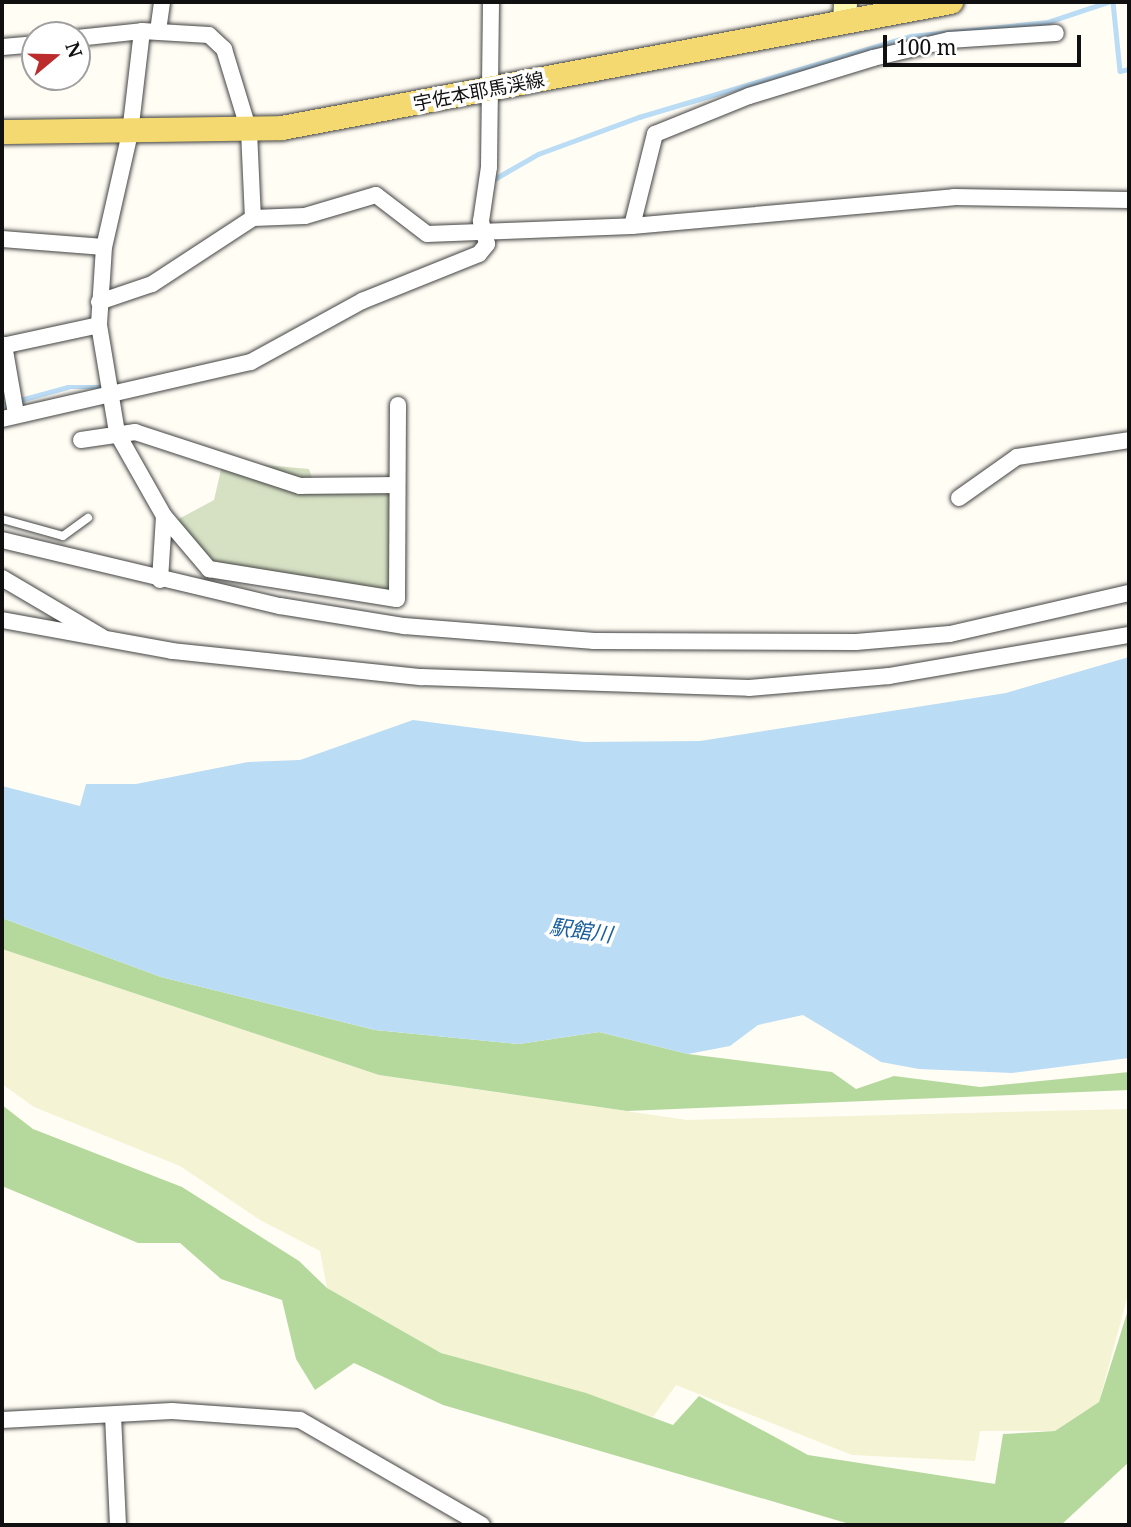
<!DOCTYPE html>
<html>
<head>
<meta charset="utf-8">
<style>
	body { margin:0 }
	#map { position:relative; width:1131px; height:1527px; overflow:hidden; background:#fffdf4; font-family:"Noto Serif","Noto Sans JP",serif }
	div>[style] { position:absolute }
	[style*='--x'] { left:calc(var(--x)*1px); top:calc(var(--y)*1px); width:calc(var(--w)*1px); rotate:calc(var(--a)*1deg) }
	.farmland>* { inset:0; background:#f4f3d4 }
	.forest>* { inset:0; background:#b5d99d }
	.cemetery>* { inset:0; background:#d6e1c4 }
	.water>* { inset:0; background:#badcf4 }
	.stream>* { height:4.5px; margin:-2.25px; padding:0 2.25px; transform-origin:2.25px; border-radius:2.25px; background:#badcf4 }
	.roads { filter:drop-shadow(0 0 2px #434343) drop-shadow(0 0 2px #434343) }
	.lane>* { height:8px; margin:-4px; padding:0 4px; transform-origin:4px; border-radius:4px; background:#fff }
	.street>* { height:16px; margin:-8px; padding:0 8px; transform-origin:8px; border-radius:8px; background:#fff }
	.secondary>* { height:23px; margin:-11.5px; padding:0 11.5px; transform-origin:11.5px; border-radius:11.5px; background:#fcf7b1 }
	.primary>* { height:24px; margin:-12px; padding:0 12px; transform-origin:12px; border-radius:12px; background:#f3d96f }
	span { translate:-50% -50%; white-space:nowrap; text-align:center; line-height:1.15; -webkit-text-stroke:7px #fff; paint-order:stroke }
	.street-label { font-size:19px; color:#101010 }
	.water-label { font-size:21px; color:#1c609f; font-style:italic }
	.frame { position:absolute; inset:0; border:4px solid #101010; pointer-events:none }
	.north { position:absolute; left:21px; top:21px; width:70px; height:70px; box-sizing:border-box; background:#fff; border:2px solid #9f9f9f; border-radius:50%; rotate:71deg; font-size:19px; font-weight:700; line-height:28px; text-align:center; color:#101010 }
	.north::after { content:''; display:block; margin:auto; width:24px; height:32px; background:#bc2c2c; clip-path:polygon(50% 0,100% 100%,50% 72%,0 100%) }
	.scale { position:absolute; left:883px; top:35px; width:198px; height:32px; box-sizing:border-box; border:4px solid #101010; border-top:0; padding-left:9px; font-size:21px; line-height:24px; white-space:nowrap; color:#101010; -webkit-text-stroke:5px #fff; paint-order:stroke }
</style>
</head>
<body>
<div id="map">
	<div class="farmland">
		<div style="clip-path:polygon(2px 949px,379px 1075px,687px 1120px,1129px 1109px,1129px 1291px,1099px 1402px,1055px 1431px,980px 1431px,975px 1461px,852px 1455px,676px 1385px,653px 1417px,441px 1353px,327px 1288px,320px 1251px,260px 1220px,180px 1166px,34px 1107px,2px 1084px)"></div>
	</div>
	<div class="forest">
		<div style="clip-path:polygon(2px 918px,161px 977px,375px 1030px,519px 1044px,599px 1032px,688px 1054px,832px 1072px,856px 1089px,894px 1076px,980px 1087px,1129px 1072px,1129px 1090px,627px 1111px,379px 1075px,2px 949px)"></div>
		<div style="clip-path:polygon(2px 1105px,33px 1129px,182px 1187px,299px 1261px,327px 1288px,441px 1353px,586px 1393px,673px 1425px,699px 1396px,808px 1455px,995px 1484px,1003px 1434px,1055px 1431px,1099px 1402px,1129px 1307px,1129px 1462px,1061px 1525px,853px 1525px,443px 1405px,354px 1363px,315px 1390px,296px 1359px,282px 1300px,221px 1279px,180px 1243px,138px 1243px,2px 1186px)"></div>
	</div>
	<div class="cemetery">
		<div style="clip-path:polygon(223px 461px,309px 469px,313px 481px,390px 491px,397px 591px,213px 567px,173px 522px,214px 500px)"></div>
	</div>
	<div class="water">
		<div style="clip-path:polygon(1129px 657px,1129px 1058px,1012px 1073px,919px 1069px,881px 1062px,803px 1015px,758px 1025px,730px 1046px,688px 1054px,599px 1032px,519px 1044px,375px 1030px,161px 977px,2px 918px,2px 786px,80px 806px,86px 784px,136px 784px,248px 762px,300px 760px,413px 720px,584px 742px,700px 741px,1006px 693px)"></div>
	</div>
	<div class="stream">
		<div style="--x:1113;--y:2;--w:69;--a:84.2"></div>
		<div style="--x:1120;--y:71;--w:9;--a:-13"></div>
		<div style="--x:491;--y:181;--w:54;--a:-29.9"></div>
		<div style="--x:538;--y:154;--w:108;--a:-20.1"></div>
		<div style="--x:639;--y:117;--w:284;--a:-16.6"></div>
		<div style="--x:911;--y:36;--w:138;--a:-5.8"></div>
		<div style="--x:1048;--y:22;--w:63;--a:-18.4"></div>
		<div style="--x:2;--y:405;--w:68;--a:-15.3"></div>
		<div style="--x:68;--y:387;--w:39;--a:0"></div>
	</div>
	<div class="roads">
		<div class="lane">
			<div style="--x:2;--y:519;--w:63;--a:15.6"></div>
			<div style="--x:63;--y:536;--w:31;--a:-36"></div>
		</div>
		<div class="street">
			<div style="--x:142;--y:31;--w:103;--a:96.7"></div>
			<div style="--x:130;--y:133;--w:117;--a:102.8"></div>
			<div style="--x:104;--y:247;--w:78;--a:93.7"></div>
			<div style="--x:99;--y:325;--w:109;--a:80.5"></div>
			<div style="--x:117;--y:433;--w:95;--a:60.5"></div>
			<div style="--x:164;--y:516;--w:70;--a:49.7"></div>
			<div style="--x:209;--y:569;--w:190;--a:9.1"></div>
			<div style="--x:397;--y:599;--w:194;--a:-89.7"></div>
			<div style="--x:158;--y:31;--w:29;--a:-82"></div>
			<div style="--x:77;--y:38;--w:65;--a:-6.1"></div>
			<div style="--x:142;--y:31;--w:67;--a:3.4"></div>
			<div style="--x:209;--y:35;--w:21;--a:43"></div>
			<div style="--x:224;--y:49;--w:86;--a:73"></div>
			<div style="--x:249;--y:131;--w:87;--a:87.4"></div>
			<div style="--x:253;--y:218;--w:121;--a:146.8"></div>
			<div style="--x:152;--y:284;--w:56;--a:161.2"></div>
			<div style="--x:2;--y:47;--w:33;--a:-5"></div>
			<div style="--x:253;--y:218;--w:52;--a:-2.2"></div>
			<div style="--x:305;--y:216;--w:74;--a:-16.5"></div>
			<div style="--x:376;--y:195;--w:64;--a:37.4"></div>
			<div style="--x:427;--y:234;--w:205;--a:-2.2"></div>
			<div style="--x:632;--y:226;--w:323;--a:-5.1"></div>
			<div style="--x:954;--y:197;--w:175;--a:1"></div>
			<div style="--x:632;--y:226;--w:95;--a:-76"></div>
			<div style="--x:655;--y:134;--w:101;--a:-22"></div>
			<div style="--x:749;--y:96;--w:130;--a:-17"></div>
			<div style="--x:873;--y:58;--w:78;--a:-13.3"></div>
			<div style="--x:949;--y:40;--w:107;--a:-3.7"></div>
			<div style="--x:2;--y:239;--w:102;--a:4.5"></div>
			<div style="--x:4;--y:345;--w:70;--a:80.1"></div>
			<div style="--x:2;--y:346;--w:99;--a:-12.2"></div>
			<div style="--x:2;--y:419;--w:255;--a:-12.9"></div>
			<div style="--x:251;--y:362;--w:127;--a:-28.8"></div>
			<div style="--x:362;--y:301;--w:126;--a:-21.9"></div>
			<div style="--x:479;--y:254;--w:13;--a:-51"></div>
			<div style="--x:487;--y:244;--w:24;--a:-105"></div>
			<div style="--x:481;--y:221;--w:55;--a:-81.6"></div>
			<div style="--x:489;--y:167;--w:165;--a:-89.3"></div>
			<div style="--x:81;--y:440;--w:55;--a:-8.4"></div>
			<div style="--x:135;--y:432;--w:174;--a:18.1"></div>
			<div style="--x:300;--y:486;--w:93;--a:-0.6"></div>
			<div style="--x:959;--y:498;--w:71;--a:-35.3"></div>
			<div style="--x:1017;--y:457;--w:113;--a:-8.6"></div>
			<div style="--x:2;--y:540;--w:286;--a:13.4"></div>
			<div style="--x:280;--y:606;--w:126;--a:9.2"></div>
			<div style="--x:404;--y:626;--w:191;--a:4.5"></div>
			<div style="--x:594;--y:641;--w:262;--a:0.2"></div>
			<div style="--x:856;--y:642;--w:94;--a:-4.9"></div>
			<div style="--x:950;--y:634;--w:184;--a:-12.9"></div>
			<div style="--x:2;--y:578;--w:116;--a:30.5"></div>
			<div style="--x:160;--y:580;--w:64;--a:-86.4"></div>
			<div style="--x:2;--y:620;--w:173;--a:10.3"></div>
			<div style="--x:172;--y:651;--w:250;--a:6"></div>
			<div style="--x:421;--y:677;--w:328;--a:1.9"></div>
			<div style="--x:749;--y:688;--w:141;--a:-4.9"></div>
			<div style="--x:889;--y:676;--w:243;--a:-9.7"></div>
			<div style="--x:113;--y:1415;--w:110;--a:87.4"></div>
			<div style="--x:2;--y:1420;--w:170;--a:-3"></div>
			<div style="--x:172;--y:1411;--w:128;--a:4"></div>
			<div style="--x:300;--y:1420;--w:210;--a:30"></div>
		</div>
		<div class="secondary">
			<div style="--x:844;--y:22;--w:20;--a:-87"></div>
		</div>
		<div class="primary">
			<div style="--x:2;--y:132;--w:280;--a:-0.8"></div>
			<div style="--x:282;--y:128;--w:681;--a:-10.67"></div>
		</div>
	</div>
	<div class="street-label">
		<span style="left:479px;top:92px;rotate:-11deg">宇佐本耶馬渓線</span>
	</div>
	<div class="water-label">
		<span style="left:581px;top:930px;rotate:8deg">駅館川</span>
	</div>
	<div class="frame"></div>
	<div class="north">N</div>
	<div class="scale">100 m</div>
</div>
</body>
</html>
